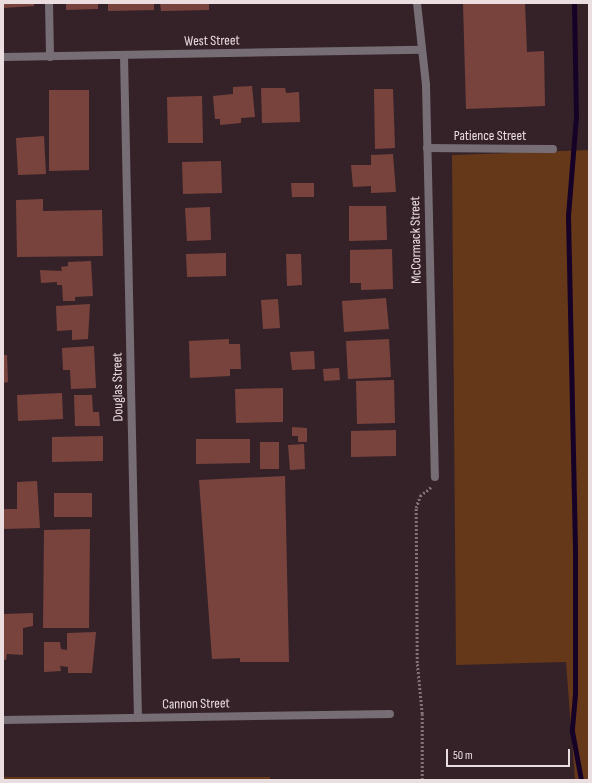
<!DOCTYPE html>
<html>
<head>
<meta charset="utf-8">
<style>
	body { margin:0 }
	#map { position:relative; width:592px; height:783px; overflow:hidden; background:#352228; font-family:"Sofia Sans Condensed",sans-serif }
	div>[style] { position:absolute }
	[style*='--x'] { left:calc(var(--x)*1px); top:calc(var(--y)*1px); width:calc(var(--w)*1px); rotate:calc(var(--a)*1deg) }
	.green>* { inset:0; background:#65381a }
	.stream>* { height:5px; margin:-2.5px; padding:0 2.5px; transform-origin:2.5px; border-radius:2.5px; background:#170227 }
	.building>* { inset:0; background:#79433d }
	.path>* { height:2.5px; margin-top:-1.25px; transform-origin:0; background:repeating-linear-gradient(90deg,#837377 0 2px,transparent 0 4px) }
	.lane>* { height:8px; margin:-4px; padding:0 4px; transform-origin:4px; border-radius:4px; background:#766e74 }
	.street>* { height:8px; margin:-4px; padding:0 4px; transform-origin:4px; border-radius:4px; background:#766e74 }
	span { translate:-50% -50%; white-space:nowrap; text-align:center; line-height:1.15; -webkit-text-stroke:4px #352228; paint-order:stroke }
	.street-label { font-size:14px; color:#ebdee1 }
	.frame { position:absolute; inset:0; border:4px solid #ebdee1; pointer-events:none }
	.scale { position:absolute; left:446px; top:749px; width:124px; height:18px; box-sizing:border-box; border:2px solid #ebdee1; border-top:0; padding-left:5px; font-size:12px; line-height:14px; white-space:nowrap; color:#ebdee1; -webkit-text-stroke:3px #352228; paint-order:stroke }
</style>
</head>
<body>
<div id="map">
	<div class="green">
		<div style="clip-path:polygon(589px 150px,589px 780px,575px 780px,566px 662px,456px 665px,452px 155px)"></div>
		<div style="clip-path:polygon(3px 777px,270px 777px,270px 780px,3px 780px)"></div>
	</div>
	<div class="stream">
		<div style="--x:574;--y:3;--w:113;--a:89"></div>
		<div style="--x:576;--y:116;--w:99;--a:94.6"></div>
		<div style="--x:568;--y:215;--w:332;--a:88.8"></div>
		<div style="--x:575;--y:547;--w:147;--a:90"></div>
		<div style="--x:575;--y:694;--w:37;--a:95"></div>
		<div style="--x:572;--y:731;--w:50;--a:79.6"></div>
	</div>
	<div class="building">
		<div style="clip-path:polygon(3px 3px,34px 3px,34px 6px,3px 8px)"></div>
		<div style="clip-path:polygon(66px 3px,98px 3px,98px 9px,66px 10px)"></div>
		<div style="clip-path:polygon(108px 3px,154px 3px,154px 10px,108px 11px)"></div>
		<div style="clip-path:polygon(160px 3px,209px 3px,209px 10px,161px 11px)"></div>
		<div style="clip-path:polygon(463px 3px,525px 3px,527px 52px,544px 51px,545px 106px,466px 109px)"></div>
		<div style="clip-path:polygon(252px 86px,255px 117px,241px 118px,241px 123px,220px 125px,220px 119px,215px 119px,213px 96px,233px 94px,233px 87px)"></div>
		<div style="clip-path:polygon(261px 88px,285px 88px,286px 93px,299px 92px,300px 122px,262px 123px)"></div>
		<div style="clip-path:polygon(374px 89px,393px 89px,395px 148px,375px 149px)"></div>
		<div style="clip-path:polygon(49px 90px,89px 90px,89px 170px,49px 171px)"></div>
		<div style="clip-path:polygon(202px 96px,203px 143px,168px 143px,167px 97px)"></div>
		<div style="clip-path:polygon(44px 136px,46px 174px,18px 175px,16px 138px)"></div>
		<div style="clip-path:polygon(393px 154px,396px 192px,371px 193px,371px 186px,353px 187px,351px 165px,371px 165px,371px 155px)"></div>
		<div style="clip-path:polygon(221px 161px,222px 193px,183px 194px,182px 162px)"></div>
		<div style="clip-path:polygon(291px 183px,314px 183px,314px 197px,292px 197px)"></div>
		<div style="clip-path:polygon(43px 199px,43px 211px,102px 210px,103px 256px,17px 257px,16px 200px)"></div>
		<div style="clip-path:polygon(349px 206px,386px 206px,387px 240px,349px 241px)"></div>
		<div style="clip-path:polygon(210px 207px,211px 240px,187px 241px,185px 208px)"></div>
		<div style="clip-path:polygon(392px 249px,393px 289px,361px 290px,361px 283px,350px 283px,350px 250px)"></div>
		<div style="clip-path:polygon(226px 253px,226px 276px,187px 277px,186px 254px)"></div>
		<div style="clip-path:polygon(286px 254px,301px 254px,302px 285px,287px 286px)"></div>
		<div style="clip-path:polygon(91px 261px,93px 296px,75px 297px,75px 301px,63px 301px,62px 285px,57px 285px,57px 282px,41px 283px,40px 270px,62px 271px,61px 267px,68px 266px,68px 262px)"></div>
		<div style="clip-path:polygon(386px 298px,389px 329px,344px 332px,342px 301px)"></div>
		<div style="clip-path:polygon(278px 299px,280px 328px,263px 329px,261px 300px)"></div>
		<div style="clip-path:polygon(90px 304px,88px 339px,72px 340px,72px 330px,57px 331px,56px 306px)"></div>
		<div style="clip-path:polygon(229px 339px,229px 344px,240px 344px,241px 369px,230px 369px,230px 376px,190px 378px,189px 341px)"></div>
		<div style="clip-path:polygon(389px 339px,391px 377px,348px 379px,346px 341px)"></div>
		<div style="clip-path:polygon(94px 346px,96px 388px,71px 389px,70px 370px,63px 370px,62px 348px)"></div>
		<div style="clip-path:polygon(314px 351px,315px 369px,292px 370px,290px 352px)"></div>
		<div style="clip-path:polygon(3px 355px,7px 355px,8px 382px,3px 383px)"></div>
		<div style="clip-path:polygon(339px 368px,340px 380px,324px 381px,323px 369px)"></div>
		<div style="clip-path:polygon(394px 380px,395px 423px,357px 424px,356px 381px)"></div>
		<div style="clip-path:polygon(283px 388px,283px 422px,236px 423px,235px 389px)"></div>
		<div style="clip-path:polygon(62px 393px,63px 419px,18px 421px,17px 395px)"></div>
		<div style="clip-path:polygon(74px 395px,92px 395px,93px 412px,99px 412px,100px 426px,75px 426px)"></div>
		<div style="clip-path:polygon(292px 427px,307px 428px,307px 442px,298px 442px,298px 436px,292px 436px)"></div>
		<div style="clip-path:polygon(396px 430px,396px 456px,351px 457px,351px 431px)"></div>
		<div style="clip-path:polygon(103px 436px,103px 461px,52px 462px,52px 437px)"></div>
		<div style="clip-path:polygon(196px 439px,250px 439px,250px 463px,196px 464px)"></div>
		<div style="clip-path:polygon(260px 442px,279px 442px,279px 469px,260px 469px)"></div>
		<div style="clip-path:polygon(304px 444px,305px 469px,290px 470px,288px 445px)"></div>
		<div style="clip-path:polygon(285px 476px,289px 662px,240px 662px,240px 658px,212px 659px,199px 480px)"></div>
		<div style="clip-path:polygon(37px 481px,40px 528px,3px 529px,3px 509px,17px 509px,17px 482px)"></div>
		<div style="clip-path:polygon(54px 493px,92px 493px,92px 517px,54px 517px)"></div>
		<div style="clip-path:polygon(90px 529px,89px 628px,43px 628px,44px 530px)"></div>
		<div style="clip-path:polygon(33px 613px,33px 626px,23px 628px,23px 655px,7px 654px,6px 660px,3px 660px,3px 614px)"></div>
		<div style="clip-path:polygon(96px 632px,92px 673px,68px 673px,68px 667px,60px 666px,61px 671px,44px 672px,44px 642px,60px 642px,61px 649px,67px 650px,67px 633px)"></div>
	</div>
	<div class="path">
		<div style="--x:422;--y:780;--w:66;--a:-90"></div>
		<div style="--x:422;--y:714;--w:51;--a:-95.6"></div>
		<div style="--x:417;--y:663;--w:155;--a:-90.4"></div>
		<div style="--x:416;--y:508;--w:13;--a:-72"></div>
		<div style="--x:420;--y:496;--w:14;--a:-39"></div>
	</div>
	<div class="lane">
		<div style="--x:49;--y:3;--w:54;--a:88.9"></div>
	</div>
	<div class="street">
		<div style="--x:417;--y:3;--w:82;--a:83.7"></div>
		<div style="--x:426;--y:85;--w:392;--a:88.7"></div>
		<div style="--x:124;--y:56;--w:662;--a:88.79"></div>
		<div style="--x:3;--y:57;--w:419;--a:-1"></div>
		<div style="--x:427;--y:148;--w:126;--a:0.5"></div>
		<div style="--x:3;--y:720;--w:387;--a:-0.9"></div>
	</div>
	<div class="street-label">
		<span style="left:212px;top:41px;rotate:-1deg">West Street</span>
		<span style="left:490px;top:136px">Patience Street</span>
		<span style="left:416px;top:240px;rotate:-91deg">McCormack Street</span>
		<span style="left:118px;top:387px;rotate:-91deg">Douglas Street</span>
		<span style="left:196px;top:704px;rotate:-1deg">Cannon Street</span>
	</div>
	<div class="frame"></div>
	<div class="scale">50 m</div>
</div>
</body>
</html>
